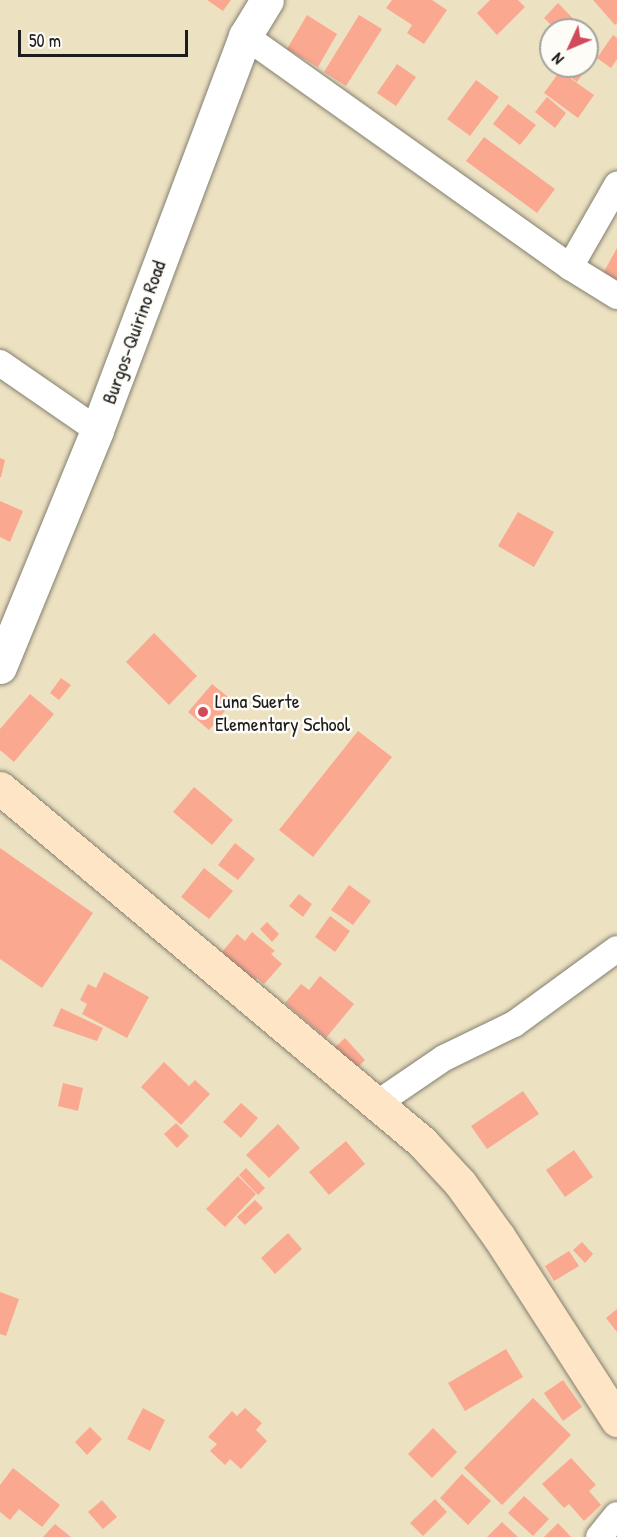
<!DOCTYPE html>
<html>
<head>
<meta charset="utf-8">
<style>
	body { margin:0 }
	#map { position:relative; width:617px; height:1537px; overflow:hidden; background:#ece2c2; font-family:"Patrick Hand",sans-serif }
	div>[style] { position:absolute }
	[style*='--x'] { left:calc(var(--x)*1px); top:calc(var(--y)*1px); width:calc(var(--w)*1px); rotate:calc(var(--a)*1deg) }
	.building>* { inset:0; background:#fba891 }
	.roads { filter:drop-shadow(0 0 2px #847f6f) drop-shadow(0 0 2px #847f6f) }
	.minor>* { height:26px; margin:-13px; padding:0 13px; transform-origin:13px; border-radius:13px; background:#fff }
	.tertiary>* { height:33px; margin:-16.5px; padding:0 16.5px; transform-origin:16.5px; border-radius:16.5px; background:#fff }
	.secondary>* { height:33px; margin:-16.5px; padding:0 16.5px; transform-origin:16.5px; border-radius:16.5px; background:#fde5c5 }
	.dots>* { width:16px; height:16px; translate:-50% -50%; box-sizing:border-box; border:3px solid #fdfcf7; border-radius:50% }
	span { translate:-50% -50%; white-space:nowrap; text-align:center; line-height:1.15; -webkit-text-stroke:5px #fdfcf7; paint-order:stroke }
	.street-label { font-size:20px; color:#1c1c1c }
	.poi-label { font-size:20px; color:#1c1c1c }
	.left { translate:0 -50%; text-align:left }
	.north { position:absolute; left:539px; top:18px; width:60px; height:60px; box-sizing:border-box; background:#fdfcf7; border:2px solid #a3a29f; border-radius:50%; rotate:226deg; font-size:16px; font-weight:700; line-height:24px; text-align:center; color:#1c1c1c }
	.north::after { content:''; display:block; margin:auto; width:21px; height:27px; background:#d1495b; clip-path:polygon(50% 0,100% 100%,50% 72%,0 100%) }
	.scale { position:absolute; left:18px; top:30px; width:170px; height:27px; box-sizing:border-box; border:3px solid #1c1c1c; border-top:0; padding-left:8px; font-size:18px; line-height:21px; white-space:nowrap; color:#1c1c1c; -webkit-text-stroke:4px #fdfcf7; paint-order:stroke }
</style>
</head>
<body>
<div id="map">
	<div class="building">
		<div style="clip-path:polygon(207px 0,231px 0,223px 11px)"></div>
		<div style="clip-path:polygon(392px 0,432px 0,447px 10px,424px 44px,407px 33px,412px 25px,386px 8px)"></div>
		<div style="clip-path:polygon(490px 0,518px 0,525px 7px,497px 35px,477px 13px)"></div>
		<div style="clip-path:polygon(593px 0,617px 0,617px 23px,615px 25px)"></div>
		<div style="clip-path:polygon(558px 3px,584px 30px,556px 30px,544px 18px)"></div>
		<div style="clip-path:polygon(307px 15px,337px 34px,318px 67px,287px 49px)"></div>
		<div style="clip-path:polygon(359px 15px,382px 29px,346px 86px,324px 72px)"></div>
		<div style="clip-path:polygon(613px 35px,617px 38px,617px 59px,611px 68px,597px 58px)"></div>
		<div style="clip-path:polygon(397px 64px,416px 77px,396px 106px,377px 93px)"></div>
		<div style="clip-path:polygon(555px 66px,576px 66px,584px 72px,577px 82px)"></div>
		<div style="clip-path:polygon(560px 71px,594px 95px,578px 118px,544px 93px)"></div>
		<div style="clip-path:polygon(476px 80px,499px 97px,470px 136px,447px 119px)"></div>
		<div style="clip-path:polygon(547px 97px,566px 113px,555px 128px,535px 112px)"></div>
		<div style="clip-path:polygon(508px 104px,536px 125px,520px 145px,493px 124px)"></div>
		<div style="clip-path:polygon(484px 137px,555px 189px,537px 213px,466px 161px)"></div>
		<div style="clip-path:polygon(617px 248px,617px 286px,601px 277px)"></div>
		<div style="clip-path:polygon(0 458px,5px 460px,1px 477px,0 477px)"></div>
		<div style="clip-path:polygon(0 501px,23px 511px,10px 542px,0 537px)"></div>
		<div style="clip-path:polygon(518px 512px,554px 532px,534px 567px,498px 546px)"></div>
		<div style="clip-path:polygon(154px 633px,197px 676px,169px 705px,126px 662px)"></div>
		<div style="clip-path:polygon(61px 678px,71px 685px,59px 700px,50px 693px)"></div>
		<div style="clip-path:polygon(212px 684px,233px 701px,209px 730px,188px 712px)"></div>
		<div style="clip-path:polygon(30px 694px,54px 714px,14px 762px,0 750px,0 729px)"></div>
		<div style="clip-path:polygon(358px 731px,392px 757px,313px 857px,279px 830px)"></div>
		<div style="clip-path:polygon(194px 787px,233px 820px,212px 845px,173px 812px)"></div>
		<div style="clip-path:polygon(235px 843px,255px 859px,238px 880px,218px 865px)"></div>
		<div style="clip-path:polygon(0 848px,93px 913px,42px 988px,0 959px)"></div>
		<div style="clip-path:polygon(204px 868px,233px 891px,209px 919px,181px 897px)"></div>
		<div style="clip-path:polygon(349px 885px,371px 901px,353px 925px,331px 910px)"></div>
		<div style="clip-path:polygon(299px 894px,312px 904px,303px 917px,289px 906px)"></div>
		<div style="clip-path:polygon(330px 916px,350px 931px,335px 952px,315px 937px)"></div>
		<div style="clip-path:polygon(267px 922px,279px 934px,272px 942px,260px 929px)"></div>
		<div style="clip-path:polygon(252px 932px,275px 951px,271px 954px,282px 964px,264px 984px,257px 978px,251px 985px,218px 957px,237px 934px,245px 941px)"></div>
		<div style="clip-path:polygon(104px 972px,149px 997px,127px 1038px,82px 1014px,87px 1004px,80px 1000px,88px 984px,96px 988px)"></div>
		<div style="clip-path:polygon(320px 976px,354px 1004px,326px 1038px,285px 1003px,301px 984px,309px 990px)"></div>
		<div style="clip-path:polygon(61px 1008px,103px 1028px,97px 1041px,53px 1026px)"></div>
		<div style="clip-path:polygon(345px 1038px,365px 1060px,354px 1071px,333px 1049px)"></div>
		<div style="clip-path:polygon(164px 1062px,189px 1086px,195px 1080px,210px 1094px,181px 1125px,141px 1087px)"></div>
		<div style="clip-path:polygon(63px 1083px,83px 1088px,78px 1111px,58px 1106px)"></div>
		<div style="clip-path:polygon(523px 1091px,539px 1114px,487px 1149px,471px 1126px)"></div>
		<div style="clip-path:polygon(241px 1103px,258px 1118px,241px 1138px,223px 1122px)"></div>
		<div style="clip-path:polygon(176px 1123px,189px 1136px,177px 1148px,164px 1134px)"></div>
		<div style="clip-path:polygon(278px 1124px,300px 1148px,269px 1178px,246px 1155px)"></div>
		<div style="clip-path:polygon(346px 1141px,365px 1164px,329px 1195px,309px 1172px)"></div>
		<div style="clip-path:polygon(574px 1150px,593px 1177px,565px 1197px,546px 1170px)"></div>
		<div style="clip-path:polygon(246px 1168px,265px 1188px,258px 1195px,239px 1175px)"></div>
		<div style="clip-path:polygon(238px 1176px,256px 1194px,225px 1227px,206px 1209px)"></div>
		<div style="clip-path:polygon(255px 1200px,263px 1208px,245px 1225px,237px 1217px)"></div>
		<div style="clip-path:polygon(288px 1233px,302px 1249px,275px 1274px,261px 1258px)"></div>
		<div style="clip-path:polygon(582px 1242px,593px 1254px,585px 1263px,573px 1250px)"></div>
		<div style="clip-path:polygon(569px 1251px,579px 1266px,554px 1281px,545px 1266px)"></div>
		<div style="clip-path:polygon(0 1292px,19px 1299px,6px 1336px,0 1334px)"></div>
		<div style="clip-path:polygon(617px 1309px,617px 1332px,606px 1318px)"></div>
		<div style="clip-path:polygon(506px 1349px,523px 1377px,465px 1411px,448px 1383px)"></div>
		<div style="clip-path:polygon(563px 1380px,582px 1407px,563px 1421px,544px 1393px)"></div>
		<div style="clip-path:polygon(533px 1398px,571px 1435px,502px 1505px,464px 1468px)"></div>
		<div style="clip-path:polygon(143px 1408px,165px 1420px,150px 1451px,127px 1439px)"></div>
		<div style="clip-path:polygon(245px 1408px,262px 1423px,256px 1430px,267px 1441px,241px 1469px,230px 1459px,225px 1465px,210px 1451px,217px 1444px,208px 1437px,232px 1411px,237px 1416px)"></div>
		<div style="clip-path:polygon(90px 1427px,102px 1439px,87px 1455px,75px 1442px)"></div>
		<div style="clip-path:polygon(433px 1428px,457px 1452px,432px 1478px,408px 1454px)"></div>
		<div style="clip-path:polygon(571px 1458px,596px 1485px,589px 1491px,601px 1505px,584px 1521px,569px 1504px,564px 1508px,542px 1484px)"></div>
		<div style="clip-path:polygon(13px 1468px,60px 1505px,42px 1527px,19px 1509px,10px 1520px,0 1512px,0 1485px)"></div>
		<div style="clip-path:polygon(462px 1474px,491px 1501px,468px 1525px,440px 1498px)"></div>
		<div style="clip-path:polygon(524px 1496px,549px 1519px,533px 1536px,508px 1513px)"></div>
		<div style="clip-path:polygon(435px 1499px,447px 1512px,423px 1536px,410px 1523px)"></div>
		<div style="clip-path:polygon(102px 1500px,117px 1517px,103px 1529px,88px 1512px)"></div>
		<div style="clip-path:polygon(502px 1522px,518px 1537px,487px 1537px)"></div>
		<div style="clip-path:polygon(558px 1523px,571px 1537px,544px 1537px)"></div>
		<div style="clip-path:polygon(55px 1524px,71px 1537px,43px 1537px)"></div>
	</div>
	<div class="roads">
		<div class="minor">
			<div style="--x:245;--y:36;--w:399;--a:35.4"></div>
			<div style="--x:570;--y:267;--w:55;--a:31.7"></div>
			<div style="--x:570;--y:267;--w:95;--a:-60.2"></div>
			<div style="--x:0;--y:363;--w:118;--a:34.6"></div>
			<div style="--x:375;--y:1105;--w:83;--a:-34.3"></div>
			<div style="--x:444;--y:1058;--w:78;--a:-25.9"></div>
			<div style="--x:514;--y:1024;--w:127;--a:-36.1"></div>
			<div style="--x:599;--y:1537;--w:28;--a:-51"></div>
		</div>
		<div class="tertiary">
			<div style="--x:0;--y:667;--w:256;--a:-67.7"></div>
			<div style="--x:97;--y:430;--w:421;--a:-69.4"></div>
			<div style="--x:245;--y:36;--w:42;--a:-58.6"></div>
		</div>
		<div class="secondary">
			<div style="--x:0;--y:788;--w:551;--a:39.99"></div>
			<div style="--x:422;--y:1142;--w:56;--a:47.2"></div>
			<div style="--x:460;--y:1183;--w:67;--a:54.2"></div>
			<div style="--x:499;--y:1237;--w:218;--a:57.2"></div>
		</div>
	</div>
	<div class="dots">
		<div style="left:203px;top:712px;background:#d1495b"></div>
	</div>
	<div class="street-label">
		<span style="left:133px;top:332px;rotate:-70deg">Burgos-Quirino Road</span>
	</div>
	<div class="poi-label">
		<span class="left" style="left:215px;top:712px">Luna Suerte<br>Elementary School</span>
	</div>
	<div class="north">N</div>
	<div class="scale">50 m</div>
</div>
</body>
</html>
